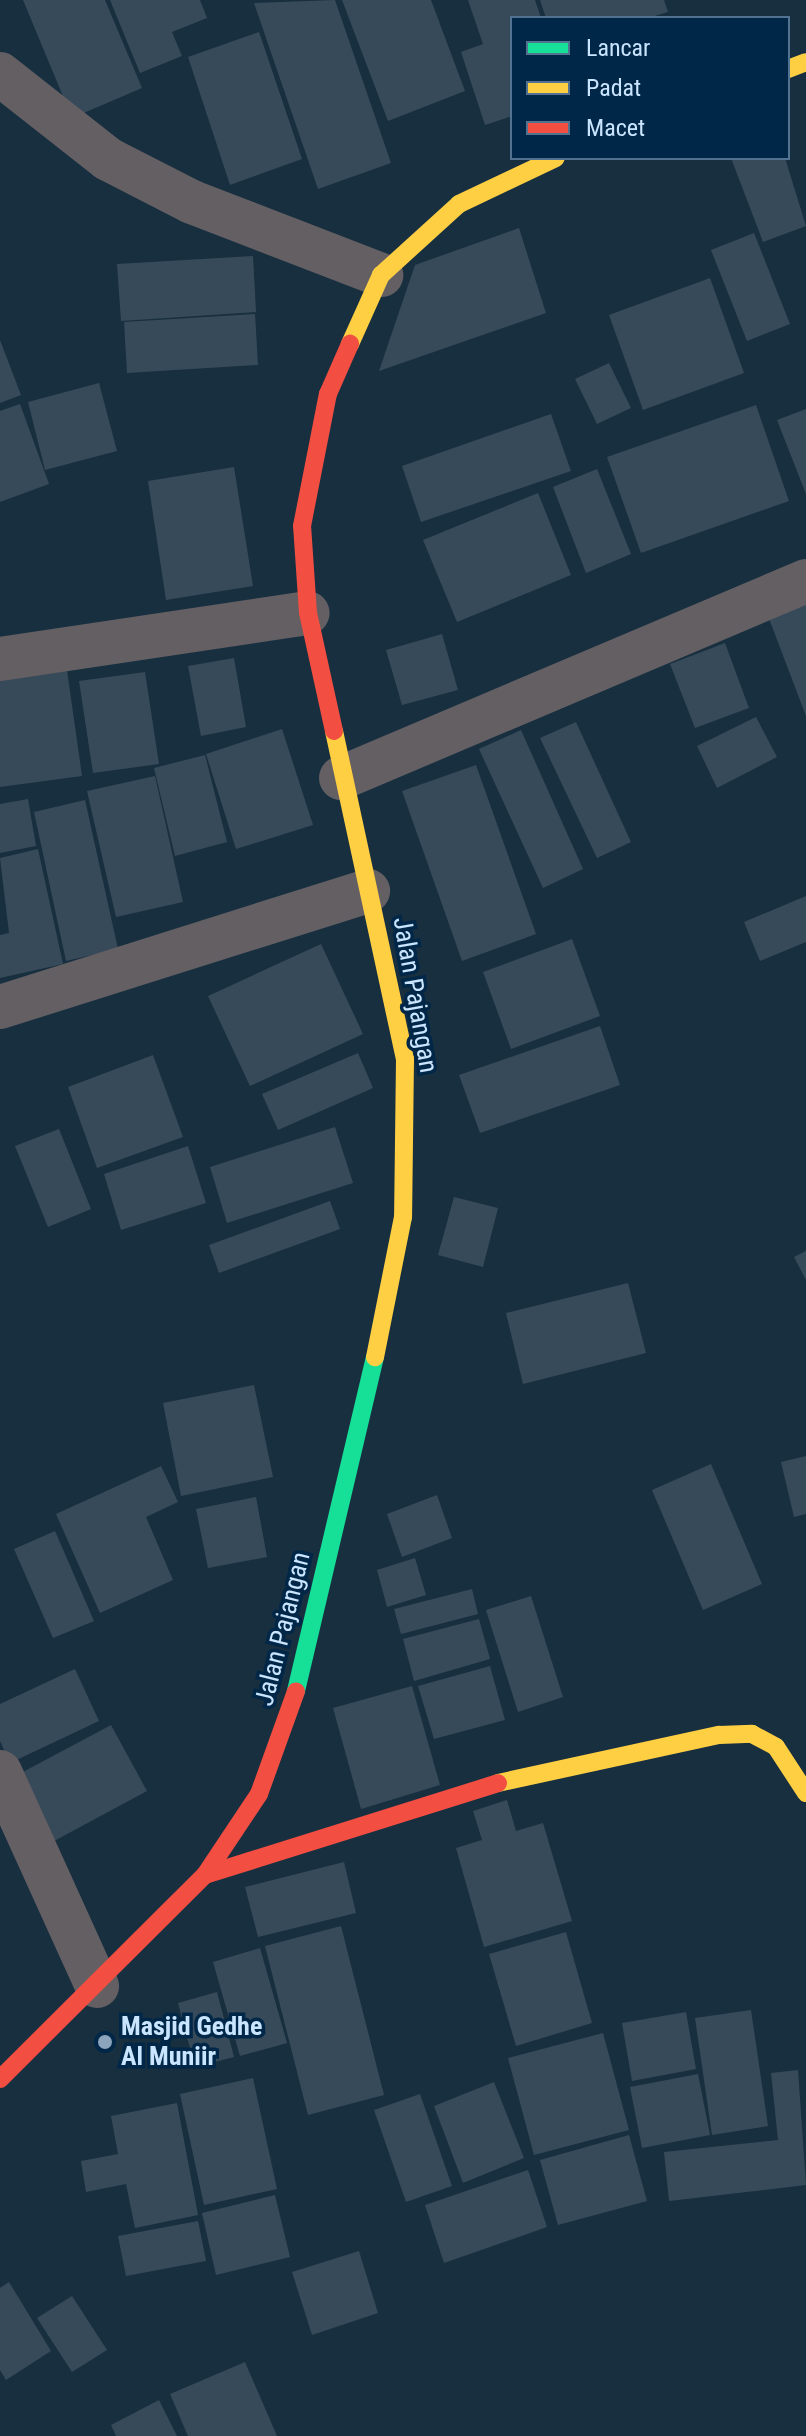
<!DOCTYPE html>
<html>
<head>
<meta charset="utf-8">
<style>
	body { margin:0 }
	#map { position:relative; width:806px; height:2436px; overflow:hidden; background:#182f40; font-family:"Roboto Condensed",sans-serif }
	div>[style] { position:absolute }
	[style*='--x'] { left:calc(var(--x)*1px); top:calc(var(--y)*1px); width:calc(var(--w)*1px); rotate:calc(var(--a)*1deg) }
	.building>* { inset:0; background:#374a5a }
	.street>* { height:44px; margin:-22px; padding:0 22px; transform-origin:22px; border-radius:22px; background:#635f63 }
	.fast>* { height:18px; margin:-9px; padding:0 9px; transform-origin:9px; border-radius:9px; background:#16e098 }
	.slow>* { height:18px; margin:-9px; padding:0 9px; transform-origin:9px; border-radius:9px; background:#ffcf43 }
	.jam>* { height:18px; margin:-9px; padding:0 9px; transform-origin:9px; border-radius:9px; background:#f24e42 }
	.dots>* { width:22px; height:22px; translate:-50% -50%; box-sizing:border-box; border:4px solid #002747; border-radius:50% }
	span { translate:-50% -50%; white-space:nowrap; text-align:center; line-height:1.15; -webkit-text-stroke:7px #002747; paint-order:stroke }
	.street-label { font-size:26px; color:#cae5ff }
	.poi-label { font-size:26px; color:#cae5ff; font-weight:700 }
	.left { translate:0 -50%; text-align:left }
	.legend { position:absolute; left:510px; top:16px; width:280px; height:144px; box-sizing:border-box; background:#002747; border:2px solid #517391; margin:0; padding:10px 14px; list-style:none; font-size:24px; color:#cae5ff }
	.legend li { display:flex; align-items:center; gap:16px; height:40px }
	.legend b { width:40px; border:2px solid #517391 }
</style>
</head>
<body>
<div id="map">
	<div class="building">
		<div style="clip-path:polygon(23px 0,105px 0,142px 88px,72px 118px)"></div>
		<div style="clip-path:polygon(110px 0,200px 0,207px 18px,172px 32px,182px 56px,140px 73px)"></div>
		<div style="clip-path:polygon(335px 0,391px 163px,318px 189px,254px 3px)"></div>
		<div style="clip-path:polygon(342px 0,431px 0,465px 91px,388px 121px)"></div>
		<div style="clip-path:polygon(468px 0,535px 0,541px 18px,512px 18px,512px 116px,485px 125px,461px 52px,483px 44px)"></div>
		<div style="clip-path:polygon(540px 0,664px 0,668px 12px,648px 18px,546px 18px)"></div>
		<div style="clip-path:polygon(259px 32px,302px 159px,230px 185px,188px 57px)"></div>
		<div style="clip-path:polygon(731px 158px,785px 158px,806px 226px,763px 242px)"></div>
		<div style="clip-path:polygon(519px 228px,546px 313px,379px 371px,415px 265px)"></div>
		<div style="clip-path:polygon(754px 233px,790px 324px,747px 341px,711px 250px)"></div>
		<div style="clip-path:polygon(253px 256px,256px 312px,121px 321px,117px 264px)"></div>
		<div style="clip-path:polygon(710px 278px,744px 373px,643px 410px,609px 315px)"></div>
		<div style="clip-path:polygon(255px 314px,258px 365px,127px 373px,124px 322px)"></div>
		<div style="clip-path:polygon(0 340px,21px 395px,0 403px)"></div>
		<div style="clip-path:polygon(609px 363px,631px 408px,597px 424px,575px 379px)"></div>
		<div style="clip-path:polygon(99px 383px,117px 451px,45px 470px,28px 402px)"></div>
		<div style="clip-path:polygon(20px 404px,49px 484px,0 502px,0 411px)"></div>
		<div style="clip-path:polygon(756px 405px,789px 501px,641px 553px,607px 457px)"></div>
		<div style="clip-path:polygon(806px 409px,806px 494px,777px 420px)"></div>
		<div style="clip-path:polygon(551px 414px,571px 471px,421px 522px,402px 466px)"></div>
		<div style="clip-path:polygon(234px 467px,253px 586px,166px 600px,148px 481px)"></div>
		<div style="clip-path:polygon(597px 469px,631px 554px,586px 573px,553px 487px)"></div>
		<div style="clip-path:polygon(538px 493px,571px 575px,457px 622px,423px 540px)"></div>
		<div style="clip-path:polygon(806px 602px,806px 716px,768px 616px)"></div>
		<div style="clip-path:polygon(442px 634px,458px 690px,402px 705px,386px 650px)"></div>
		<div style="clip-path:polygon(725px 643px,749px 708px,695px 728px,670px 664px)"></div>
		<div style="clip-path:polygon(234px 658px,246px 727px,201px 736px,188px 666px)"></div>
		<div style="clip-path:polygon(66px 663px,82px 776px,0 787px,0 673px)"></div>
		<div style="clip-path:polygon(145px 672px,159px 764px,93px 773px,79px 681px)"></div>
		<div style="clip-path:polygon(756px 717px,777px 757px,717px 788px,697px 746px)"></div>
		<div style="clip-path:polygon(576px 722px,631px 842px,597px 858px,540px 738px)"></div>
		<div style="clip-path:polygon(282px 729px,313px 825px,236px 849px,206px 754px)"></div>
		<div style="clip-path:polygon(521px 730px,583px 869px,543px 888px,479px 749px)"></div>
		<div style="clip-path:polygon(205px 755px,227px 842px,175px 856px,154px 768px)"></div>
		<div style="clip-path:polygon(476px 765px,536px 934px,462px 961px,402px 791px)"></div>
		<div style="clip-path:polygon(155px 776px,183px 902px,116px 917px,87px 791px)"></div>
		<div style="clip-path:polygon(28px 799px,36px 846px,0 853px,0 804px)"></div>
		<div style="clip-path:polygon(85px 800px,118px 949px,66px 961px,34px 812px)"></div>
		<div style="clip-path:polygon(38px 849px,63px 964px,0 978px,0 935px,9px 933px,0 858px)"></div>
		<div style="clip-path:polygon(806px 896px,806px 942px,760px 961px,744px 922px)"></div>
		<div style="clip-path:polygon(572px 939px,600px 1016px,511px 1049px,483px 972px)"></div>
		<div style="clip-path:polygon(321px 944px,363px 1034px,250px 1086px,208px 996px)"></div>
		<div style="clip-path:polygon(600px 1026px,620px 1085px,480px 1133px,459px 1075px)"></div>
		<div style="clip-path:polygon(358px 1053px,373px 1088px,278px 1130px,262px 1094px)"></div>
		<div style="clip-path:polygon(153px 1055px,183px 1137px,97px 1168px,68px 1087px)"></div>
		<div style="clip-path:polygon(335px 1127px,353px 1183px,227px 1223px,210px 1167px)"></div>
		<div style="clip-path:polygon(59px 1129px,91px 1209px,48px 1227px,15px 1146px)"></div>
		<div style="clip-path:polygon(188px 1146px,206px 1203px,121px 1230px,104px 1174px)"></div>
		<div style="clip-path:polygon(454px 1197px,498px 1208px,483px 1267px,438px 1255px)"></div>
		<div style="clip-path:polygon(330px 1201px,340px 1229px,219px 1273px,209px 1245px)"></div>
		<div style="clip-path:polygon(806px 1251px,806px 1280px,794px 1257px)"></div>
		<div style="clip-path:polygon(628px 1283px,646px 1353px,523px 1384px,506px 1313px)"></div>
		<div style="clip-path:polygon(254px 1385px,273px 1477px,181px 1496px,163px 1403px)"></div>
		<div style="clip-path:polygon(806px 1456px,806px 1514px,794px 1517px,781px 1462px)"></div>
		<div style="clip-path:polygon(711px 1464px,762px 1584px,703px 1610px,652px 1490px)"></div>
		<div style="clip-path:polygon(161px 1466px,178px 1502px,146px 1517px,173px 1580px,100px 1613px,56px 1514px)"></div>
		<div style="clip-path:polygon(437px 1495px,452px 1538px,402px 1557px,387px 1514px)"></div>
		<div style="clip-path:polygon(256px 1497px,267px 1557px,208px 1568px,196px 1509px)"></div>
		<div style="clip-path:polygon(55px 1531px,94px 1621px,53px 1638px,14px 1549px)"></div>
		<div style="clip-path:polygon(415px 1558px,426px 1595px,387px 1607px,377px 1570px)"></div>
		<div style="clip-path:polygon(472px 1589px,478px 1614px,401px 1634px,394px 1609px)"></div>
		<div style="clip-path:polygon(531px 1596px,563px 1697px,518px 1712px,486px 1610px)"></div>
		<div style="clip-path:polygon(479px 1619px,490px 1659px,414px 1681px,403px 1639px)"></div>
		<div style="clip-path:polygon(490px 1666px,505px 1720px,434px 1739px,418px 1686px)"></div>
		<div style="clip-path:polygon(75px 1669px,99px 1721px,10px 1763px,0 1741px,0 1704px)"></div>
		<div style="clip-path:polygon(412px 1686px,440px 1785px,361px 1809px,333px 1708px)"></div>
		<div style="clip-path:polygon(111px 1725px,147px 1791px,43px 1847px,6px 1781px)"></div>
		<div style="clip-path:polygon(507px 1800px,516px 1831px,543px 1823px,572px 1921px,484px 1947px,456px 1848px,482px 1840px,473px 1811px)"></div>
		<div style="clip-path:polygon(344px 1862px,356px 1913px,258px 1937px,245px 1887px)"></div>
		<div style="clip-path:polygon(341px 1926px,384px 2095px,308px 2115px,265px 1946px)"></div>
		<div style="clip-path:polygon(566px 1932px,592px 2023px,516px 2046px,489px 1954px)"></div>
		<div style="clip-path:polygon(260px 1948px,287px 2043px,240px 2056px,213px 1962px)"></div>
		<div style="clip-path:polygon(217px 1992px,234px 2057px,195px 2067px,178px 2003px)"></div>
		<div style="clip-path:polygon(751px 2010px,768px 2126px,712px 2135px,695px 2018px)"></div>
		<div style="clip-path:polygon(686px 2012px,696px 2069px,632px 2081px,622px 2023px)"></div>
		<div style="clip-path:polygon(603px 2033px,629px 2130px,534px 2155px,508px 2058px)"></div>
		<div style="clip-path:polygon(798px 2070px,806px 2185px,669px 2201px,664px 2152px,778px 2140px,771px 2073px)"></div>
		<div style="clip-path:polygon(698px 2074px,710px 2135px,642px 2148px,630px 2087px)"></div>
		<div style="clip-path:polygon(253px 2078px,277px 2189px,204px 2205px,180px 2094px)"></div>
		<div style="clip-path:polygon(494px 2082px,524px 2158px,463px 2183px,434px 2106px)"></div>
		<div style="clip-path:polygon(420px 2094px,452px 2186px,406px 2202px,374px 2110px)"></div>
		<div style="clip-path:polygon(177px 2103px,198px 2215px,135px 2228px,126px 2184px,86px 2192px,81px 2161px,118px 2154px,111px 2116px)"></div>
		<div style="clip-path:polygon(629px 2135px,647px 2201px,558px 2225px,540px 2160px)"></div>
		<div style="clip-path:polygon(528px 2170px,547px 2227px,444px 2263px,425px 2205px)"></div>
		<div style="clip-path:polygon(275px 2195px,290px 2257px,216px 2275px,202px 2213px)"></div>
		<div style="clip-path:polygon(198px 2221px,206px 2261px,126px 2276px,118px 2236px)"></div>
		<div style="clip-path:polygon(359px 2251px,378px 2313px,312px 2335px,292px 2272px)"></div>
		<div style="clip-path:polygon(9px 2282px,51px 2351px,6px 2380px,0 2370px,0 2288px)"></div>
		<div style="clip-path:polygon(72px 2296px,107px 2350px,72px 2372px,37px 2318px)"></div>
		<div style="clip-path:polygon(245px 2362px,277px 2436px,188px 2436px,170px 2394px)"></div>
		<div style="clip-path:polygon(159px 2400px,177px 2436px,116px 2436px,111px 2425px)"></div>
	</div>
	<div class="street">
		<div style="--x:0;--y:74;--w:137;--a:38.2"></div>
		<div style="--x:108;--y:159;--w:94;--a:27.1"></div>
		<div style="--x:192;--y:202;--w:203;--a:21.1"></div>
		<div style="--x:0;--y:659;--w:311;--a:-8.5"></div>
		<div style="--x:341;--y:778;--w:505;--a:-22.96"></div>
		<div style="--x:0;--y:1007;--w:386;--a:-17.5"></div>
		<div style="--x:0;--y:1772;--w:235;--a:65.6"></div>
	</div>
	<div class="fast">
		<div style="--x:296;--y:1691;--w:343;--a:-76.7"></div>
	</div>
	<div class="slow">
		<div style="--x:788;--y:69;--w:19;--a:-21"></div>
		<div style="--x:350;--y:344;--w:76;--a:-65.8"></div>
		<div style="--x:381;--y:275;--w:105;--a:-42.3"></div>
		<div style="--x:459;--y:204;--w:107;--a:-25.4"></div>
		<div style="--x:334;--y:731;--w:336;--a:77.8"></div>
		<div style="--x:405;--y:1059;--w:158;--a:90.7"></div>
		<div style="--x:403;--y:1217;--w:143;--a:101.3"></div>
		<div style="--x:498;--y:1783;--w:226;--a:-12.3"></div>
		<div style="--x:719;--y:1735;--w:33;--a:-2"></div>
		<div style="--x:752;--y:1734;--w:27;--a:28"></div>
		<div style="--x:776;--y:1747;--w:55;--a:56.9"></div>
	</div>
	<div class="jam">
		<div style="--x:334;--y:731;--w:121;--a:-102.4"></div>
		<div style="--x:308;--y:613;--w:87;--a:-93.9"></div>
		<div style="--x:302;--y:526;--w:135;--a:-78.9"></div>
		<div style="--x:328;--y:394;--w:55;--a:-66.3"></div>
		<div style="--x:205;--y:1875;--w:307;--a:-17.4"></div>
		<div style="--x:0;--y:2079;--w:289;--a:-44.9"></div>
		<div style="--x:205;--y:1875;--w:97;--a:-56.3"></div>
		<div style="--x:259;--y:1794;--w:109;--a:-70.2"></div>
	</div>
	<div class="dots">
		<div style="left:105px;top:2042px;background:#8ca5bc"></div>
	</div>
	<div class="street-label">
		<span style="left:415px;top:995px;rotate:80deg">Jalan Pajangan</span>
		<span style="left:283px;top:1629px;rotate:-76deg">Jalan Pajangan</span>
	</div>
	<div class="poi-label">
		<span class="left" style="left:121px;top:2042px">Masjid Gedhe<br>Al Muniir</span>
	</div>
	<ul class="legend">
	<li><b style="height:10px;background:#16e098"></b>Lancar</li>
	<li><b style="height:10px;background:#ffcf43"></b>Padat</li>
	<li><b style="height:10px;background:#f24e42"></b>Macet</li>
	</ul>
</div>
</body>
</html>
